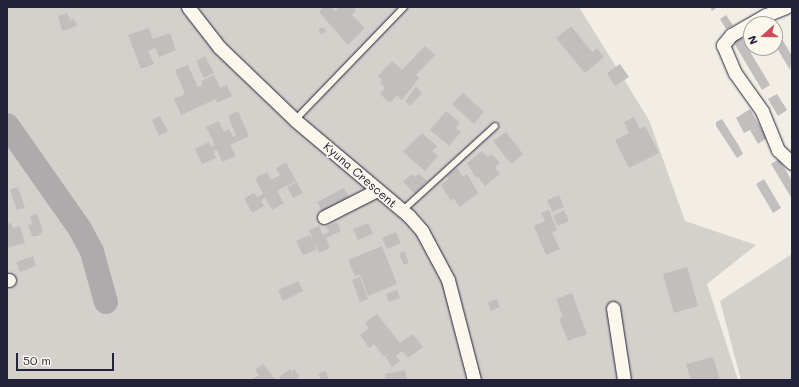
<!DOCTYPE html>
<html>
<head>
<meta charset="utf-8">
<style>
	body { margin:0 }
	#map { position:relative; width:799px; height:387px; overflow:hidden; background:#f2eee5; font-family:Mali,sans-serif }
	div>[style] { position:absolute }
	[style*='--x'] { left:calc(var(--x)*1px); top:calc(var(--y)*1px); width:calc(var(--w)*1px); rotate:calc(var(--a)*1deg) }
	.green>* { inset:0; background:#d4d1cc }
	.river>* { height:24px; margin:-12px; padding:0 12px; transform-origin:12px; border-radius:12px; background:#aeabad }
	.building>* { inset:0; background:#c2bebe }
	.round { border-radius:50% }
	.roads { filter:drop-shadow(0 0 1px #22223b) drop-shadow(0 0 1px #22223b) }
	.service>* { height:6px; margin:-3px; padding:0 3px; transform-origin:3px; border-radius:3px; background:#fbf7ec }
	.minor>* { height:13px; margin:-6.5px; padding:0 6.5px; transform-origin:6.5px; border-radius:6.5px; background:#fbf7ec }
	span { translate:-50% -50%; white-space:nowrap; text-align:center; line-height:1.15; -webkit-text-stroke:3px #fbf7ec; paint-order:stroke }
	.street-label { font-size:12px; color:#22223b }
	.frame { position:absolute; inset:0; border:8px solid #22223b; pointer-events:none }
	.north { position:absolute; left:743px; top:16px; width:40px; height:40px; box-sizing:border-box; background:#fbf7ec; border:1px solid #a4a2a5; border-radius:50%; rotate:249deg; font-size:11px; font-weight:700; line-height:16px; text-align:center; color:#22223b }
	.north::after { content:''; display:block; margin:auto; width:14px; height:18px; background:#d1495b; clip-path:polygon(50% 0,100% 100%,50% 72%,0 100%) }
	.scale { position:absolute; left:16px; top:353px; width:98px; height:18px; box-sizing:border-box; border:2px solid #22223b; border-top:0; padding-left:5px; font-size:12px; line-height:14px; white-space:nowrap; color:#22223b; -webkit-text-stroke:3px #fbf7ec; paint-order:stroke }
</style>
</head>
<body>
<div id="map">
	<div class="green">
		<div style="clip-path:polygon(7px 7px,579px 7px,649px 120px,685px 221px,756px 245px,707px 284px,738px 380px,7px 380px)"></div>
		<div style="clip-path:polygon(792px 254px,792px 380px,741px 380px,720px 301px)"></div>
	</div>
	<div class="river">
		<div style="--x:7;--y:125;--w:127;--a:54.9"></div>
		<div style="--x:80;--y:229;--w:26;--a:62"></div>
		<div style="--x:92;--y:252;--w:52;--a:74.4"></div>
	</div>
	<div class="building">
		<div style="clip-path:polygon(324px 7px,331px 7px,335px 11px,339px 7px,353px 7px,356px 10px,352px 15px,365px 28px,348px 45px,319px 12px)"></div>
		<div style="clip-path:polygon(710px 7px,718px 7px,712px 11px)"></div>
		<div style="clip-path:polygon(67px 13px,70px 20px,74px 19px,77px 26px,62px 31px,58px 16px)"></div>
		<div style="clip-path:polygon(726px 15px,733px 25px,726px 29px,720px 19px)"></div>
		<div style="clip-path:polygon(768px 15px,773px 24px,763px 24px)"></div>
		<div style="clip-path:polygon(571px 26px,592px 52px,597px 48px,604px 57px,585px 73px,556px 38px)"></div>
		<div style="clip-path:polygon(775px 27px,792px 56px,790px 70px,775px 45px)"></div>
		<div style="clip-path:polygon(149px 28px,153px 39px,170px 33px,176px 50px,159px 57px,155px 48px,148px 51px,154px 64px,141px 69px,128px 35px)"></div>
		<div class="round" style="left:319px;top:28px;width:6px;height:6px"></div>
		<div style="clip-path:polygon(739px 33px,770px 85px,762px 90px,731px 38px)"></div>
		<div style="clip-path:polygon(425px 46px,435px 55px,416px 75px,419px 78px,402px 100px,397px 95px,390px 103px,380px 94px,385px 88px,380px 83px,382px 80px,378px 76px,392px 61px,402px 70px)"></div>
		<div style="clip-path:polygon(205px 56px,214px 73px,204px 78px,196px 61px)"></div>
		<div style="clip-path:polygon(620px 64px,629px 77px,615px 86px,607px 73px)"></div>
		<div style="clip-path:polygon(188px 65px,198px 87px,202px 85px,201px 81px,214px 75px,220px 88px,227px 85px,232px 96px,217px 103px,216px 99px,181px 115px,174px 99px,185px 94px,175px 70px)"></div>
		<div style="clip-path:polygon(416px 87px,422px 93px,410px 106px,405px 101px)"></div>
		<div style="clip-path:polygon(463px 93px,484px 112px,474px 124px,452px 104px)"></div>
		<div style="clip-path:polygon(777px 94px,787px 110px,778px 116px,768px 99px)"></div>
		<div style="clip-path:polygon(750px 109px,767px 138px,758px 144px,750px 130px,744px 133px,736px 118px)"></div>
		<div style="clip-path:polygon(238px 111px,249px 136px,230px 145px,236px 156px,222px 162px,217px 150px,213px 151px,216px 158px,202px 164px,195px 149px,209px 142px,211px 147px,215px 145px,206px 127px,219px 121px,224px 132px,229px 129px,233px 137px,236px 135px,228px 116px)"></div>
		<div style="clip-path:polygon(446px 111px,460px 123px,456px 128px,461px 132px,449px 146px,430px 130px)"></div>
		<div style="clip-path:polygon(160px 116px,168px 131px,159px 136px,152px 120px)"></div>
		<div style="clip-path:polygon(634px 117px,640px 129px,645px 126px,659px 153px,629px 168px,615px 140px,629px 133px,624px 122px)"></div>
		<div style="clip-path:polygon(722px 119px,739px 146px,743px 154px,737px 158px,716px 126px,716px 122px)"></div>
		<div style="clip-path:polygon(506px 132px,523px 154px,511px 164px,493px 141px)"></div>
		<div style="clip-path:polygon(422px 133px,437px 146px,432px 151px,438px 156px,425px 171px,403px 152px)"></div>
		<div style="clip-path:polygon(482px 151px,488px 157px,492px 154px,500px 163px,495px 167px,500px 174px,485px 186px,478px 177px,476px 178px,467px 163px)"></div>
		<div style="clip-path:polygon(779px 159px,792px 181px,792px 199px,771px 164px)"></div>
		<div style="clip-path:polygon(286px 162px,296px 181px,277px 191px,284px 203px,272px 210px,265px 198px,261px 200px,264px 206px,252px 213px,244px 198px,254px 193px,257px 197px,263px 194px,255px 178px,267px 172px,271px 180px,280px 175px,276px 168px)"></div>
		<div style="clip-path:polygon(457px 168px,463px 177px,467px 174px,478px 193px,460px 207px,453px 198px,451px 201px,441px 185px,449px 179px,447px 176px)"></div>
		<div style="clip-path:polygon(411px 174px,415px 177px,419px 174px,427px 181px,415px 194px,403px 182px)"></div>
		<div style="clip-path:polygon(764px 179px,781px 208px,773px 213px,756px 184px)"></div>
		<div style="clip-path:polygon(297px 182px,303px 193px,293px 198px,287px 187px)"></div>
		<div style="clip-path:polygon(18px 187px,25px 208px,17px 210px,10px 190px)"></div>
		<div style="clip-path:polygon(344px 188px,349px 197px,322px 212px,317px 202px)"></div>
		<div style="clip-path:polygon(559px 195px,564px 207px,552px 212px,547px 200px)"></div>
		<div style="clip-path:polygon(549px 210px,557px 230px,552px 233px,560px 249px,546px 255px,534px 226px,545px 221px,541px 213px)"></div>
		<div style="clip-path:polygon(564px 210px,569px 221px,558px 226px,553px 216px)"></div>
		<div style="clip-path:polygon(37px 214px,43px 231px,38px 236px,32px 236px,28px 225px,32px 224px,30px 216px)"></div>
		<div style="clip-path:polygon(337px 222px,341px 231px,326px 238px,330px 248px,319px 253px,315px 243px,316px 250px,303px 255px,296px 241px,309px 235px,313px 239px,309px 230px,319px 226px,323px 235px,329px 232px,326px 227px)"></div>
		<div style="clip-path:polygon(11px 223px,13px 228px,20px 226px,25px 243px,7px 248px,7px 224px)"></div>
		<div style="clip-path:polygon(368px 223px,373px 234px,358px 240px,353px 229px)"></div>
		<div style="clip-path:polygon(396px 232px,401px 243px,387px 249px,382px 238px)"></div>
		<div style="clip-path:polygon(382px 246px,397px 284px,368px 296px,360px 274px,355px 276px,348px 260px)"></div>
		<div style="clip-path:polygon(404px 251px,409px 263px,404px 265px,399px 254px)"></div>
		<div style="clip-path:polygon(33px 256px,36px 266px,20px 272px,16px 262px)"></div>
		<div style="clip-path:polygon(687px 267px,698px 306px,674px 313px,663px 274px)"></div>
		<div style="clip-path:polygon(360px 277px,368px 299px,360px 302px,352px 280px)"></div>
		<div style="clip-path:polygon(298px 281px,303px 291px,283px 301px,278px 290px)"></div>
		<div style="clip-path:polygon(397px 290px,400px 298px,389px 302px,386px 294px)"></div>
		<div style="clip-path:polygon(572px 293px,587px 334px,568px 341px,559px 319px,563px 317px,556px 299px)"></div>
		<div style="clip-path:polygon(497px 299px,500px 307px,491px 311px,488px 302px)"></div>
		<div style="clip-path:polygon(377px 314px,400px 343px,413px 334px,423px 347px,408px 358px,402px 351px,396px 356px,400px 361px,392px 367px,386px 358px,389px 353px,384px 357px,374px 344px,369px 348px,360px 335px,369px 328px,365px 323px)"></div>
		<div style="clip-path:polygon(713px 357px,720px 380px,691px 380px,686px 364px)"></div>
		<div style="clip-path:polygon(263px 364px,276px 380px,252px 380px,259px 375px,255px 370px)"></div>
		<div style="clip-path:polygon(290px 369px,292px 372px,294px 369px,300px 376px,296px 380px,281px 380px,279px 377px)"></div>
		<div style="clip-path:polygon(405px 370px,407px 380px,386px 380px,385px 374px)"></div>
		<div style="clip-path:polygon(325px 371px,329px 379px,321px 380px,318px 374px)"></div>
	</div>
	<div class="roads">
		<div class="service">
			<div style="--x:295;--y:120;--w:157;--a:-46"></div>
			<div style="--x:402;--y:211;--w:126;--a:-42.4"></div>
		</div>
		<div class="minor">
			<div style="--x:188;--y:7;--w:51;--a:52.2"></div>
			<div style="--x:219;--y:47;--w:105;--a:43.8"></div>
			<div style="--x:295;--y:120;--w:149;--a:40.1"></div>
			<div style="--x:409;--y:216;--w:20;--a:49"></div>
			<div style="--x:422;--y:231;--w:55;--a:62"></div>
			<div style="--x:448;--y:280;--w:103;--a:75.4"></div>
			<div style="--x:786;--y:7;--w:22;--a:158"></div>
			<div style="--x:766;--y:15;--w:40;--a:150.3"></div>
			<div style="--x:731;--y:35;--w:13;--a:129"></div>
			<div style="--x:723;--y:45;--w:30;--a:67"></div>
			<div style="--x:735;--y:73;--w:47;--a:54.6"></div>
			<div style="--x:762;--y:111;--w:42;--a:67.7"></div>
			<div style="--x:778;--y:150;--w:19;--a:43"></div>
			<div style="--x:324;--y:217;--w:59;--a:-27"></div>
			<div style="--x:7;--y:280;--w:2;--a:0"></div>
			<div style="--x:613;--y:308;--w:73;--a:81.3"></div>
		</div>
	</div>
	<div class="street-label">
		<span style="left:360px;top:175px;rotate:41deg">Kyuna Crescent</span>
	</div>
	<div class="frame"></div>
	<div class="north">N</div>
	<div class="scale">50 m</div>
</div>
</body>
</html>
